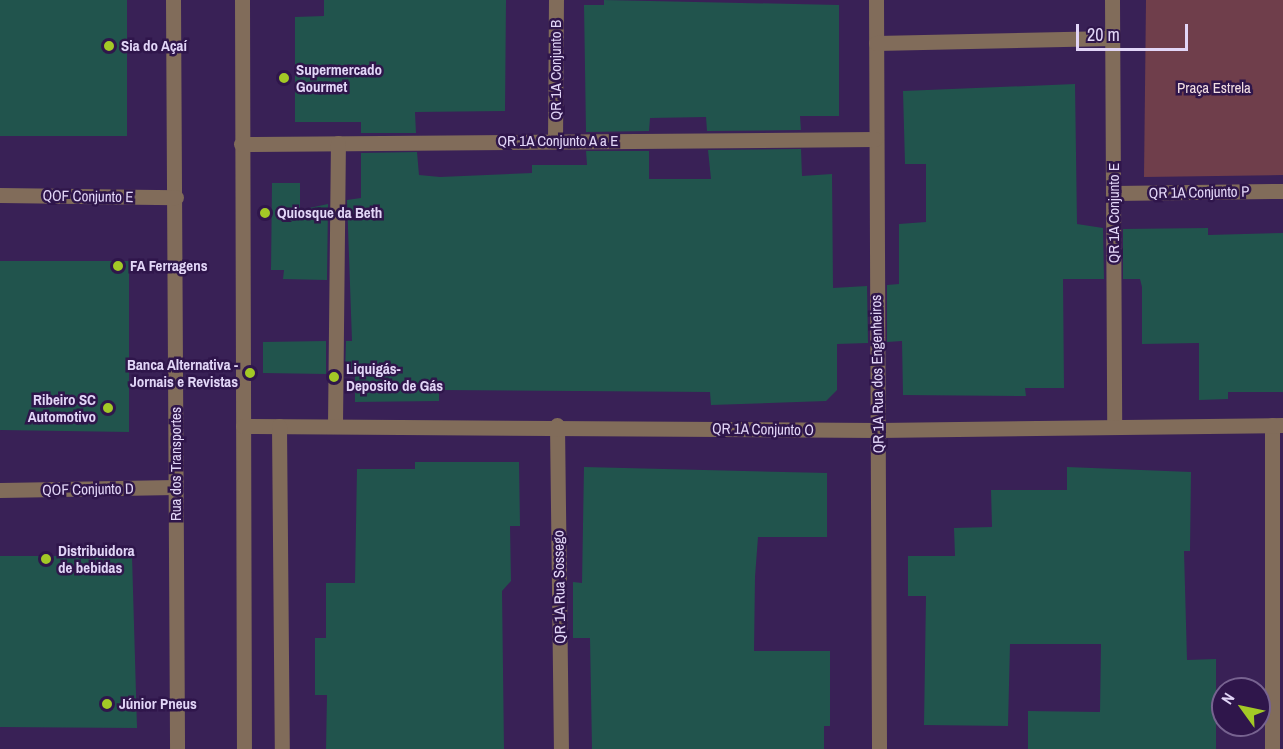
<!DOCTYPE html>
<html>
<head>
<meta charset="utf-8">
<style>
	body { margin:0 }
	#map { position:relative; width:1283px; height:749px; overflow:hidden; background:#392156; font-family:"Archivo Narrow",sans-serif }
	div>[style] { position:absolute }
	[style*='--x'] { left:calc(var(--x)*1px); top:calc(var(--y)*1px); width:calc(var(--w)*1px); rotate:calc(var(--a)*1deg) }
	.green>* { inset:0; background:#6f3e4b }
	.building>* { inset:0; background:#21544d }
	.minor>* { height:15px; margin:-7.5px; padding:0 7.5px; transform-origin:7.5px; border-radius:7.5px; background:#816c5a }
	.dots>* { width:16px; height:16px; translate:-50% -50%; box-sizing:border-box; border:3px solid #2f164b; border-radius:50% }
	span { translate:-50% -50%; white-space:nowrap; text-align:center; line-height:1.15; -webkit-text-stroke:5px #2f164b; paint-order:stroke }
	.poi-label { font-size:15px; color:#e2d6f7; font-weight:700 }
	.left { translate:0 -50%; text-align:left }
	.right { translate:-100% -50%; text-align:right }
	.street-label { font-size:15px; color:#e2d6f7 }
	.park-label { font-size:15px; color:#f2dee2 }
	.north { position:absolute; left:1211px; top:677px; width:60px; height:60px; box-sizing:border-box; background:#2f164b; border:2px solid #776390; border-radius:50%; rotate:303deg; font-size:16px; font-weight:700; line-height:24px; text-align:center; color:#e2d6f7 }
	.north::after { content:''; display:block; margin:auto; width:21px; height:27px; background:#a3c926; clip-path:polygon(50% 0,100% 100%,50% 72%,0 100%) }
	.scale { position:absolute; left:1076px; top:24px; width:112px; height:27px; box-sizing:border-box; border:3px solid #e2d6f7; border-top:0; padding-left:8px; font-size:18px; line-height:21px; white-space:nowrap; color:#e2d6f7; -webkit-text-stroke:4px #2f164b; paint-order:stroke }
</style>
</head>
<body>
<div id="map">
	<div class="green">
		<div style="clip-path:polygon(1146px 0,1283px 0,1283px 175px,1144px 177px)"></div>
	</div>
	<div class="building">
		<div style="clip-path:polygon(0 0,127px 0,127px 136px,0 136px)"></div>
		<div style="clip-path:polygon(324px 0,506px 0,505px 111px,415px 112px,416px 133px,361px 133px,361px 122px,295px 122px,295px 17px,324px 16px)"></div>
		<div style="clip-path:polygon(604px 0,839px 5px,839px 116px,800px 116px,801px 130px,707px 131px,706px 117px,650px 118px,649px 131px,586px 132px,584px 5px,604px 5px)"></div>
		<div style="clip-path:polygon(1075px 84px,1077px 224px,1103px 228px,1104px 279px,1063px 279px,1064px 388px,1025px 388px,1026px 396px,903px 395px,902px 341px,887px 342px,887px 285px,899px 284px,899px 224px,926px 222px,926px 164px,905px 164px,903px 91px)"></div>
		<div style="clip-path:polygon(801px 149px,802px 176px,832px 174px,833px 288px,867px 286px,868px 343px,837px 344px,837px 390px,826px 401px,711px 405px,710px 392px,439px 390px,439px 401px,355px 402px,355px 374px,345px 374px,346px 341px,352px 341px,347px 200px,361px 198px,361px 153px,417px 152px,419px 175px,440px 177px,532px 173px,532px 165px,587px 165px,586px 151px,649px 151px,649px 179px,711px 179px,708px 150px)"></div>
		<div style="clip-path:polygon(272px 183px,300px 183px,300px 210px,328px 204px,327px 280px,283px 279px,284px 270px,271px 270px)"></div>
		<div style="clip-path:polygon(1208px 228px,1208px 235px,1283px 233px,1283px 392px,1228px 392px,1228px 399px,1199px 400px,1199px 343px,1142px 344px,1142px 287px,1140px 279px,1123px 279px,1123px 229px)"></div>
		<div style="clip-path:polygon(0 261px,129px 261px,129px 432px,0 430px)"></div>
		<div style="clip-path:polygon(326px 341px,326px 374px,263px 373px,263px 342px)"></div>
		<div style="clip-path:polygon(415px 462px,519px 462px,520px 526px,510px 526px,511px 581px,502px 591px,504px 749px,326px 749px,327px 695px,315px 695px,315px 638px,326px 638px,326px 583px,355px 583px,357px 469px,415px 469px)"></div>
		<div style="clip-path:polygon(584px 467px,827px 473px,827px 537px,758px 537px,755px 577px,754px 651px,830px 651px,830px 726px,824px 726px,824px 749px,592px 749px,590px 638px,573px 638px,573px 582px,582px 583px)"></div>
		<div style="clip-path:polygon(1067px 467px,1191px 472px,1190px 551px,1184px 551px,1187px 660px,1216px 659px,1216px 749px,1028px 749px,1028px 711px,1100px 712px,1101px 644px,1010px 644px,1008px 726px,924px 725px,926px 596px,908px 596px,908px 556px,955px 556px,954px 528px,992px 527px,991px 490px,1067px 490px)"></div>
		<div style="clip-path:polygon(0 556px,132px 556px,137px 728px,0 727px)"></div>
	</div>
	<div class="minor">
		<div style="--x:173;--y:0;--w:749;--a:89.69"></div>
		<div style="--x:242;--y:0;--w:749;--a:89.85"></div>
		<div style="--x:876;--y:0;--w:749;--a:89.77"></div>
		<div style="--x:1112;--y:0;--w:426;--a:89.7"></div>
		<div style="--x:876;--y:43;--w:236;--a:-1.2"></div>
		<div style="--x:555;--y:141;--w:141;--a:-89.6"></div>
		<div style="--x:241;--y:144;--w:634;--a:-0.45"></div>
		<div style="--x:1114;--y:193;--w:169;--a:-0.7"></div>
		<div style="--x:0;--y:195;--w:176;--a:0.7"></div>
		<div style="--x:335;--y:424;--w:281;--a:-89.4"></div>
		<div style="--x:557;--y:425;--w:324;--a:89.3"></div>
		<div style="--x:1272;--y:425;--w:324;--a:90"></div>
		<div style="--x:243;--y:426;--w:635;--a:0.36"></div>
		<div style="--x:878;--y:430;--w:405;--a:-0.7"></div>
		<div style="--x:279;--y:426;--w:323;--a:89.5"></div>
		<div style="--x:0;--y:490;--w:176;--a:-1"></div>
	</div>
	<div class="dots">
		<div style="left:109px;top:46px;background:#a3c926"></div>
		<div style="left:284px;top:78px;background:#a3c926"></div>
		<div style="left:265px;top:213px;background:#a3c926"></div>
		<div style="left:118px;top:266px;background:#a3c926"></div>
		<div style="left:250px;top:373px;background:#a3c926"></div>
		<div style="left:334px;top:377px;background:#a3c926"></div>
		<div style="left:108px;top:408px;background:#a3c926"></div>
		<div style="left:46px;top:559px;background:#a3c926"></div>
		<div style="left:107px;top:704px;background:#a3c926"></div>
	</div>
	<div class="poi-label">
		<span class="left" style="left:121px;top:46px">Sia do Açaí</span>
		<span class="left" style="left:296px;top:78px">Supermercado<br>Gourmet</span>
		<span class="left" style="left:277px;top:213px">Quiosque da Beth</span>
		<span class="left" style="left:130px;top:266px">FA Ferragens</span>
		<span class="right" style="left:238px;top:373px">Banca Alternativa -<br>Jornais e Revistas</span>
		<span class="left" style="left:346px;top:377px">Liquigás-<br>Deposito de Gás</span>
		<span class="right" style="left:96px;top:408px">Ribeiro SC<br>Automotivo</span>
		<span class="left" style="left:58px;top:559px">Distribuidora<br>de bebidas</span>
		<span class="left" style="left:119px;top:704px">Júnior Pneus</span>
	</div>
	<div class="street-label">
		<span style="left:556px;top:70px;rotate:-90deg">QR 1A Conjunto B</span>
		<span style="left:558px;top:141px">QR 1A Conjunto A a E</span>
		<span style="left:1199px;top:192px;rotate:-1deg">QR 1A Conjunto P</span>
		<span style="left:88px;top:196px;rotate:1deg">QOF Conjunto E</span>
		<span style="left:1114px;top:213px;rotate:-90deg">QR 1A Conjunto E</span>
		<span style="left:877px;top:374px;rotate:-91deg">QR 1A Rua dos Engenheiros</span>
		<span style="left:763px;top:429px;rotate:1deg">QR 1A Conjunto O</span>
		<span style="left:176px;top:464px;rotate:-90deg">Rua dos Transportes</span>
		<span style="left:88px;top:489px;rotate:-1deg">QOF Conjunto D</span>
		<span style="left:559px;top:587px;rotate:-91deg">QR 1A Rua Sossego</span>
	</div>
	<div class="park-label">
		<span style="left:1214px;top:88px">Praça Estrela</span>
	</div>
	<div class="north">N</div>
	<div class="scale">20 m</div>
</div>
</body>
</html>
